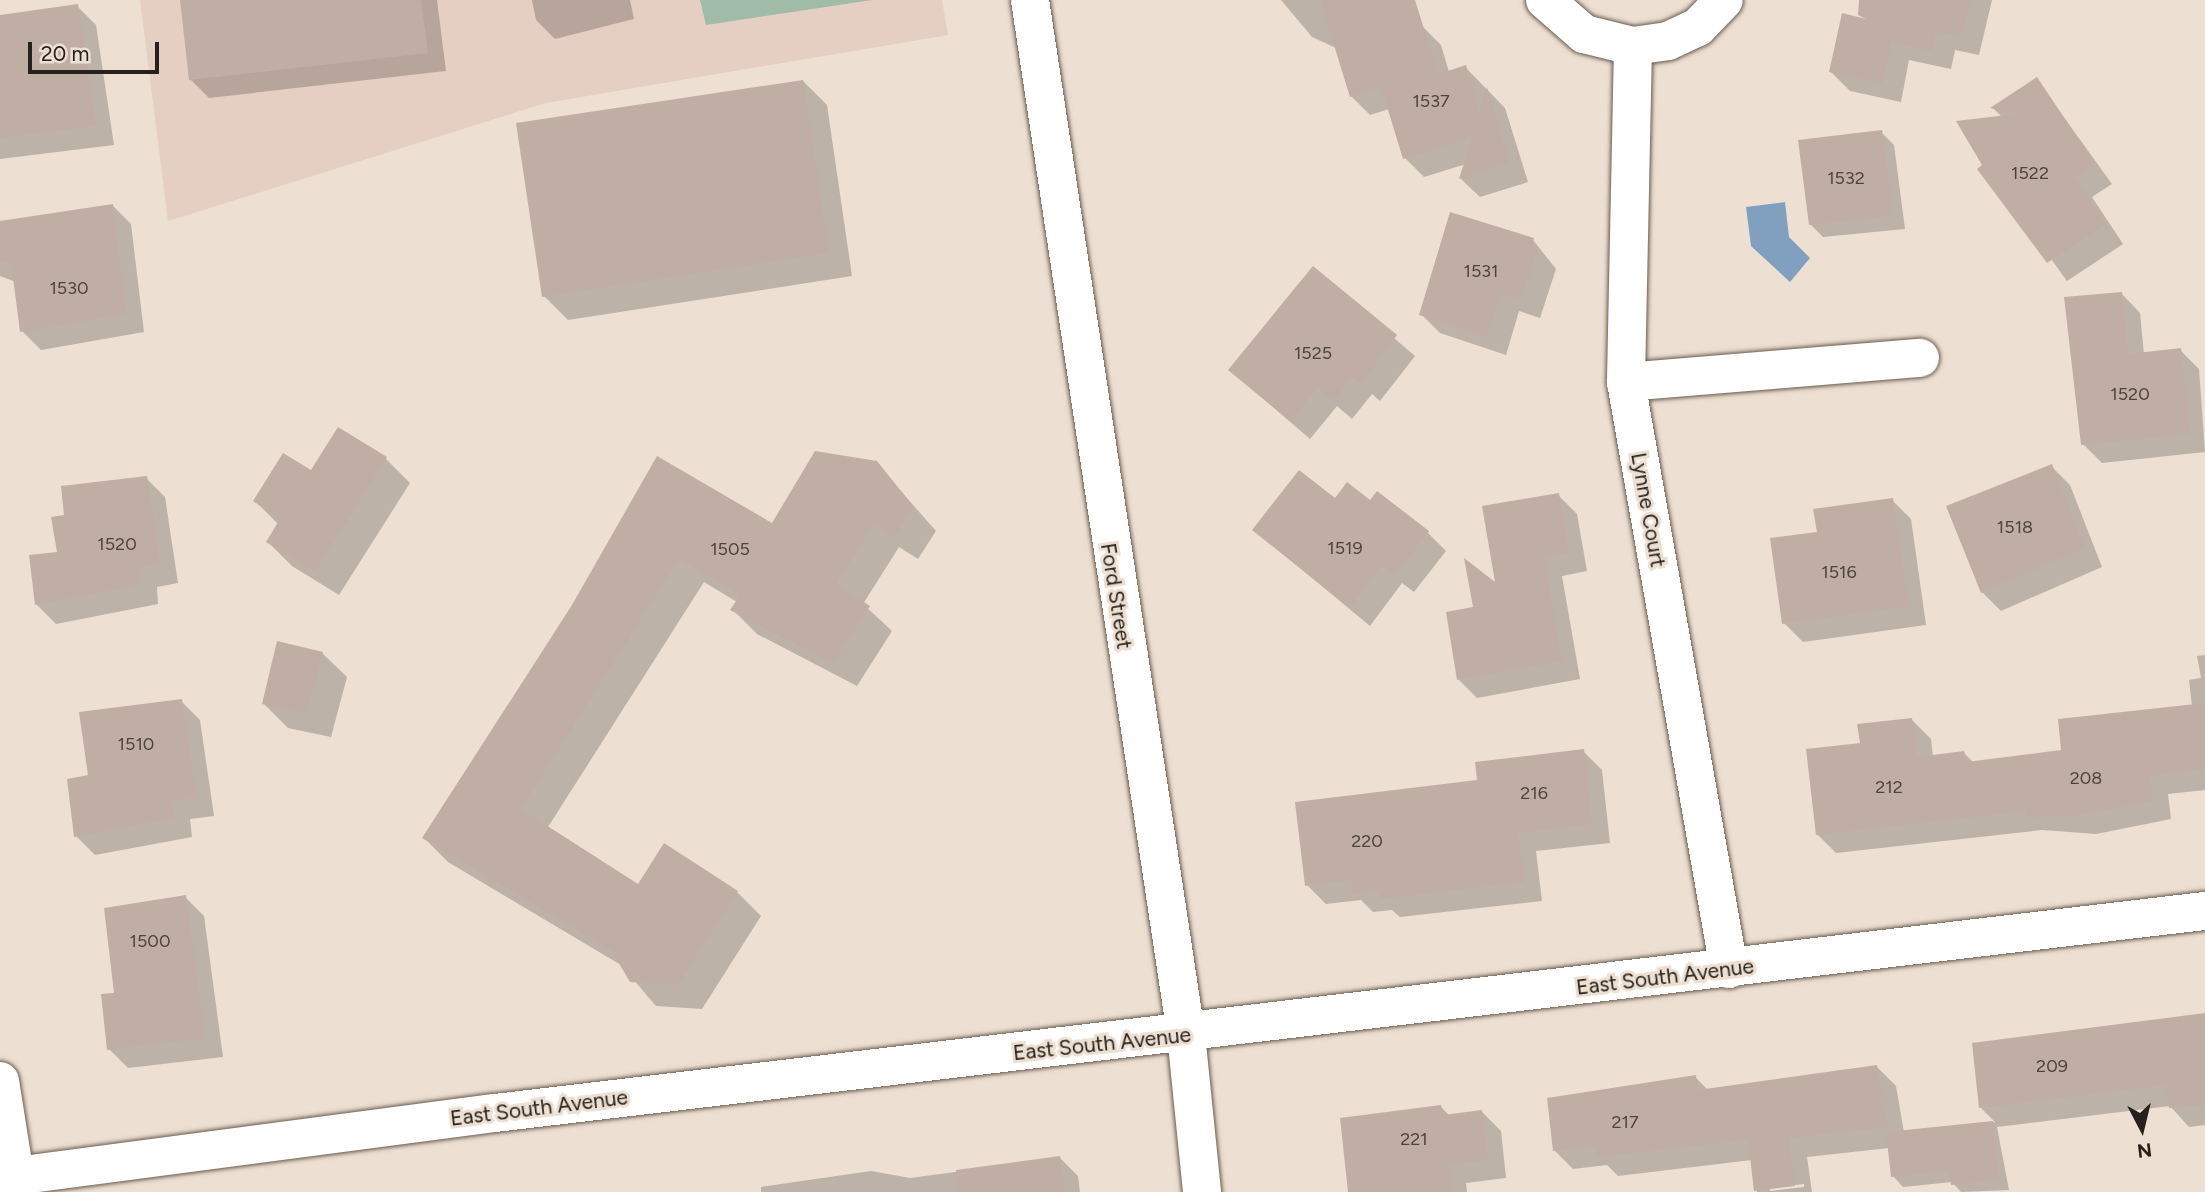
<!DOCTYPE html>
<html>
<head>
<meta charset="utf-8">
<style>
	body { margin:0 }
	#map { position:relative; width:2205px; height:1192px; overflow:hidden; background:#eddfd1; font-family:Figtree,sans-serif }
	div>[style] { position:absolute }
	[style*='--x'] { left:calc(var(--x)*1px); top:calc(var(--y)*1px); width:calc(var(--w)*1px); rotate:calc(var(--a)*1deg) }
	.education>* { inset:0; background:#e5cfc3 }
	.green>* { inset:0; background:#a0bba7 }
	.water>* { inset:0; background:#81a0c0 }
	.shadow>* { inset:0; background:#0003 }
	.building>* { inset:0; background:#c0aea5 }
	.roads { filter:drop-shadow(0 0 2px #685c4f) drop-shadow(0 0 2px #685c4f) }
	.street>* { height:38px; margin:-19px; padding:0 19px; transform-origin:19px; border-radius:19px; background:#fff }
	.secondary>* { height:38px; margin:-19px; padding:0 19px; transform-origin:19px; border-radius:19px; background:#fff }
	span { translate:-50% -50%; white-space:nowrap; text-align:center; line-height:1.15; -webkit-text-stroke:6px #eddfd1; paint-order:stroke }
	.number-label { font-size:18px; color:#4c443e }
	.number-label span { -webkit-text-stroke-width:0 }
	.street-label { font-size:21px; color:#26211c }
	.north { position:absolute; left:2107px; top:1094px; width:70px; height:70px; -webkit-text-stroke:5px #eddfd1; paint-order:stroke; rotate:173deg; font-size:19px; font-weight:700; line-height:28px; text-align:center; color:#26211c }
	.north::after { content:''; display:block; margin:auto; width:24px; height:32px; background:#26211c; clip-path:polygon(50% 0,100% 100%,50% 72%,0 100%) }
	.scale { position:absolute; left:28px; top:42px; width:131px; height:32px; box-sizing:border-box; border:4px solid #26211c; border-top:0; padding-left:9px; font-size:21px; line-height:24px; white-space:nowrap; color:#26211c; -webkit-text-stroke:5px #eddfd1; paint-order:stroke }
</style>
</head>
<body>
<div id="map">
	<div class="education">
		<div style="clip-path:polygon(140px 0,942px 0,948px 35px,546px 103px,168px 221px)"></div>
	</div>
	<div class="green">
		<div style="clip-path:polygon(700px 0,872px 0,706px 25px)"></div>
	</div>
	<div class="water">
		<div style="clip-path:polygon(1785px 202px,1789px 237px,1810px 258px,1790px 282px,1751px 246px,1746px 207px)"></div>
	</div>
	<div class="shadow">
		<div style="clip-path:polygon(181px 0,437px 0,446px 71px,209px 98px,190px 79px)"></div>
		<div style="clip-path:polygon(532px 0,630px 0,634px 19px,555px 39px,536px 20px)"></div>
		<div style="clip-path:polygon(1281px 0,1385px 0,1422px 26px,1441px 45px,1449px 72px,1465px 67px,1505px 108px,1528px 182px,1480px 197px,1461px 179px,1466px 164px,1424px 177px,1405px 158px,1389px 109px,1370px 115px,1351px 96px,1336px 48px,1312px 37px)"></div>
		<div style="clip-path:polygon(1872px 0,1992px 0,1979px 55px,1955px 50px,1951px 69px,1909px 60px,1901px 102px,1850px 91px,1831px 72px,1867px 21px)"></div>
		<div style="clip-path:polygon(77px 6px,96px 25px,114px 145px,0 159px,0 17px)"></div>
		<div style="clip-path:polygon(2037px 80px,2112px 184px,2092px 197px,2123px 244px,2067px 281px,1984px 166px,2002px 117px,1993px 108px)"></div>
		<div style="clip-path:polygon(803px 81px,827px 105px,852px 276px,568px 320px,544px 296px)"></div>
		<div style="clip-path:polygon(1881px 132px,1894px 145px,1905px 229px,1823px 237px,1810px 224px)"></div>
		<div style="clip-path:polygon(112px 205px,131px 224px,144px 332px,41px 350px,22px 331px,16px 282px,0 276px,0 222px)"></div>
		<div style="clip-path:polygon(1533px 240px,1556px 269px,1540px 318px,1519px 311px,1506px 355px,1440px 333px,1421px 314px)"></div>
		<div style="clip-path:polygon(1313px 269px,1415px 356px,1380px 401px,1372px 394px,1352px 419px,1337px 406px,1310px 439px,1230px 370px)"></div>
		<div style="clip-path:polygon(2121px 293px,2140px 313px,2144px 354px,2180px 350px,2199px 369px,2205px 452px,2102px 463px,2083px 444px)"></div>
		<div style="clip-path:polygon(657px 458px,772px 526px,876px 463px,936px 531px,918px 559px,899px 547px,863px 604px,892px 631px,857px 686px,757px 634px,733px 610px,737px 602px,704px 582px,548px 827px,638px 886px,664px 846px,737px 892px,761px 916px,702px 1009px,656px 1006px,621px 965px,448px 862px,424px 838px,573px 606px)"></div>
		<div style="clip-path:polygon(386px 459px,410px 483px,339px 595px,292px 566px,268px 542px,279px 525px,255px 501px,311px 473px)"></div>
		<div style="clip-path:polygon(2051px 466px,2070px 485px,2102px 567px,2001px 611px,1982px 592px)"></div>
		<div style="clip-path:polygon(146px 478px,165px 497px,178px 583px,157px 587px,158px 604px,56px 624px,37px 605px,31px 557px,59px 554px,66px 517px)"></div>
		<div style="clip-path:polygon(1558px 495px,1577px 514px,1587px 571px,1562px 576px,1580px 679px,1477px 698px,1458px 679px,1475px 608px,1498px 586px)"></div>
		<div style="clip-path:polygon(1335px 500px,1371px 502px,1427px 532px,1446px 551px,1414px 592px,1402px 583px,1370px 626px,1254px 530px)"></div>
		<div style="clip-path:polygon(1892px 500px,1911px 519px,1926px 625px,1803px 642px,1784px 623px,1819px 533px)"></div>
		<div style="clip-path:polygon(322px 653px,347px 677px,331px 737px,288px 728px,264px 704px)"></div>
		<div style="clip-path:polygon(2205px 655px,2205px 790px,2168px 794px,2171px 819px,2096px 834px,2042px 830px,1836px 853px,1817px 834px,1862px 745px,1912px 720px,1931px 739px,1933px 757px,1964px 753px,1974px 763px,2063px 752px,2192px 706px,2189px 680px,2201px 678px,2197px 656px)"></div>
		<div style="clip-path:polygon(181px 701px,200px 720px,214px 816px,190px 819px,192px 837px,95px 855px,76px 836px,90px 777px)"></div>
		<div style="clip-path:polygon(1583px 751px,1602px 770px,1610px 843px,1536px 851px,1542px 901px,1400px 917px,1392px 910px,1373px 912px,1361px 900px,1326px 904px,1307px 885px,1479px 782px)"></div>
		<div style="clip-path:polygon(185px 897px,204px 916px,223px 1057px,128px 1068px,109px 1049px,116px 994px)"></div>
		<div style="clip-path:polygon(evenodd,2205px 1015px,2205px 1125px,2189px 1127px,2170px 1106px,1997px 1127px,2009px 1190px,1961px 1192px,1952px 1182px,1903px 1187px,1893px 1176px,1889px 1148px,1807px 1157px,1812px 1192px,1757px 1192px,1752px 1160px,1618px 1176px,1607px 1165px,1573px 1169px,1554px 1150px,1695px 1077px,1709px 1091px,1877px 1067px,1896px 1086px,1904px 1132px,1995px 1122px,1981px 1108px,2205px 1015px,1804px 1184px,1804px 1187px,1770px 1191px,1770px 1188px,1804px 1184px)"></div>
		<div style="clip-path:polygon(1441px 1107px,1450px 1116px,1482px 1112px,1501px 1131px,1506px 1178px,1466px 1183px,1467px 1192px,1350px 1192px)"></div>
		<div style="clip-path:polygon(1060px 1158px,1078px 1176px,1080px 1192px,761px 1192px,761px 1187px,871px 1171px,910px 1178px)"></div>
	</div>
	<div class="building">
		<div style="clip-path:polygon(180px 0,421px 0,428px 53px,189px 80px)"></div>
		<div style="clip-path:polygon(1320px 0,1415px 0,1438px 74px,1466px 65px,1479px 112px,1487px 87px,1510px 163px,1459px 179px,1472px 137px,1403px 159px,1381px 87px,1350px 97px)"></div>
		<div style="clip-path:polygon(1859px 0,1972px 0,1960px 37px,1936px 32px,1932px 51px,1891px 42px,1882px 84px,1829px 72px,1842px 13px,1866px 19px,1858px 15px)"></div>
		<div style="clip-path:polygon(78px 4px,96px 126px,0 138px,0 15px)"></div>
		<div style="clip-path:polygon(2037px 77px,2095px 164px,2075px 177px,2106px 224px,2047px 263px,1977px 169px,1982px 165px,1956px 121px,2016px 114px,1990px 108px)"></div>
		<div style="clip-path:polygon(803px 80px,829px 253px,542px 297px,516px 123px)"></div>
		<div style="clip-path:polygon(1882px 130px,1893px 216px,1809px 225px,1798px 140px)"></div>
		<div style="clip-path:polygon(113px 204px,126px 314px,20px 332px,11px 262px,0 263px,0 221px)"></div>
		<div style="clip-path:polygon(1450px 212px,1534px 238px,1532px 247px,1538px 249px,1521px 300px,1500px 294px,1487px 337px,1419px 315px)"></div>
		<div style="clip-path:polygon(1313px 266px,1397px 335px,1361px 384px,1352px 377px,1333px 401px,1318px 388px,1290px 421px,1228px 370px)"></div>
		<div style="clip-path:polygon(2122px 292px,2128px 354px,2181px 348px,2190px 434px,2081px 445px,2064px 297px)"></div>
		<div style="clip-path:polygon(338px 427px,387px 457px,315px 572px,266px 542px,280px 519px,253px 501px,283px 453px,311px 470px)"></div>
		<div style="clip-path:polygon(815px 451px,877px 461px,913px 506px,894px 537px,874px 524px,836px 584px,870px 606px,833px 664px,730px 610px,740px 595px,679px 559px,521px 809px,638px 884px,664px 843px,738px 891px,678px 985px,630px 982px,611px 950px,422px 838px,572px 605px,657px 456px,772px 523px)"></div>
		<div style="clip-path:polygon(2052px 464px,2085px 548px,1981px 593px,1946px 506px)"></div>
		<div style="clip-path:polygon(1299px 470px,1335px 498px,1347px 482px,1370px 500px,1377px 491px,1429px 531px,1395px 575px,1382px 565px,1350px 608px,1252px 530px)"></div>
		<div style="clip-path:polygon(147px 476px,160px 564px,139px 568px,140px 585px,35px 605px,29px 555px,57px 552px,51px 517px,64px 515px,61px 486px)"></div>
		<div style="clip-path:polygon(1559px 493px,1569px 553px,1544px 557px,1562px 661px,1457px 680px,1446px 612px,1473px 607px,1464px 558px,1495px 582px,1482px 506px)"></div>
		<div style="clip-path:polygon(1893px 498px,1908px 606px,1782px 624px,1770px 538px,1817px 532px,1813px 509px)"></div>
		<div style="clip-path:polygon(277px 641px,323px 652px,307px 714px,262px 704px)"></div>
		<div style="clip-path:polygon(182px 699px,196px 798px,172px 800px,174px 818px,74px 837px,67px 779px,88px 775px,79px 712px)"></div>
		<div style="clip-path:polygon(2205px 703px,2205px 769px,2150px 776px,2153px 801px,2076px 816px,2026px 817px,2026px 811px,1816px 835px,1806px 749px,1860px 743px,1857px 724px,1912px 718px,1917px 757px,1964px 751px,1966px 762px,2061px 750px,2058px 719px)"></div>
		<div style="clip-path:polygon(1584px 749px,1592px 824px,1518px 833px,1524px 882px,1379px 899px,1379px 890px,1352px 894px,1351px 880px,1305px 886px,1295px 802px,1477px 780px,1475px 762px)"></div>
		<div style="clip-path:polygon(186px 895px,205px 1038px,107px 1050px,101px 994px,114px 993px,104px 908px)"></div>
		<div style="clip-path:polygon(2205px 1013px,2205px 1105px,2169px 1108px,2166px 1085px,1979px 1108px,1972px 1043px)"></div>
		<div style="clip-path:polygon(1877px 1065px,1888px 1127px,1789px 1138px,1795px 1186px,1754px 1191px,1748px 1140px,1597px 1157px,1596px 1146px,1553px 1151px,1547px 1098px,1696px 1075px,1698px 1090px)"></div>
		<div style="clip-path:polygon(1441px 1105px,1443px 1115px,1482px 1110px,1488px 1160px,1448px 1165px,1452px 1192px,1348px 1192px,1340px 1118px)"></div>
		<div style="clip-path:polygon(1993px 1121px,1999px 1180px,1951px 1185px,1949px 1171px,1891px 1177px,1886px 1132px)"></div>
		<div style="clip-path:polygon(1060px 1156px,1065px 1192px,957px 1192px,956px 1170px)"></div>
	</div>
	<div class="roads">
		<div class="street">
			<div style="--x:1545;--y:0;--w:52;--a:41.1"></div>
			<div style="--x:1584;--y:34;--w:50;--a:13.8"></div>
			<div style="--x:1633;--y:46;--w:35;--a:-8"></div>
			<div style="--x:1668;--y:41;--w:33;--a:-25"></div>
			<div style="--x:1698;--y:27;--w:37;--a:-46"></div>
			<div style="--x:1633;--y:46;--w:336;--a:91.2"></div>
			<div style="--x:1626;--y:382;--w:596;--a:80.05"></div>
			<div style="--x:1626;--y:382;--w:295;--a:-4.7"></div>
			<div style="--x:0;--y:1081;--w:96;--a:81"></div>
			<div style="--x:0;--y:1178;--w:499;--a:-7.5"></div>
			<div style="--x:495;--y:1113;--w:1722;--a:-6.74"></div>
		</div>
		<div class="secondary">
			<div style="--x:1030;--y:0;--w:1046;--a:81.42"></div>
			<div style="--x:1186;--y:1034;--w:159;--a:84.2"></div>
		</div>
	</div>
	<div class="number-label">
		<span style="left:1431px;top:101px">1537</span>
		<span style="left:2030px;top:173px">1522</span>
		<span style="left:1846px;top:178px">1532</span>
		<span style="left:1481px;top:271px">1531</span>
		<span style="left:69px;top:288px">1530</span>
		<span style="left:1313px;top:353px">1525</span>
		<span style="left:2130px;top:394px">1520</span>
		<span style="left:2015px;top:527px">1518</span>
		<span style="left:117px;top:544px">1520</span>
		<span style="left:1345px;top:548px">1519</span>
		<span style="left:730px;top:549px">1505</span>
		<span style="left:1839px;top:572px">1516</span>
		<span style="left:136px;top:744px">1510</span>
		<span style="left:2086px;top:778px">208</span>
		<span style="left:1889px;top:787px">212</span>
		<span style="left:1534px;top:793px">216</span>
		<span style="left:1367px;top:841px">220</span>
		<span style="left:150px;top:941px">1500</span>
		<span style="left:2052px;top:1066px">209</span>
		<span style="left:1625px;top:1122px">217</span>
		<span style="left:1414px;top:1139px">221</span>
	</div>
	<div class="street-label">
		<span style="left:1648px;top:510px;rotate:80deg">Lynne Court</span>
		<span style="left:1116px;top:596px;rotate:81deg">Ford Street</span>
		<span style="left:1665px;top:977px;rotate:-7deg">East South Avenue</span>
		<span style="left:1102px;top:1044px;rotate:-6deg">East South Avenue</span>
		<span style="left:539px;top:1108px;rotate:-7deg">East South Avenue</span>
	</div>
	<div class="north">N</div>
	<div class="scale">20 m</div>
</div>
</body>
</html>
